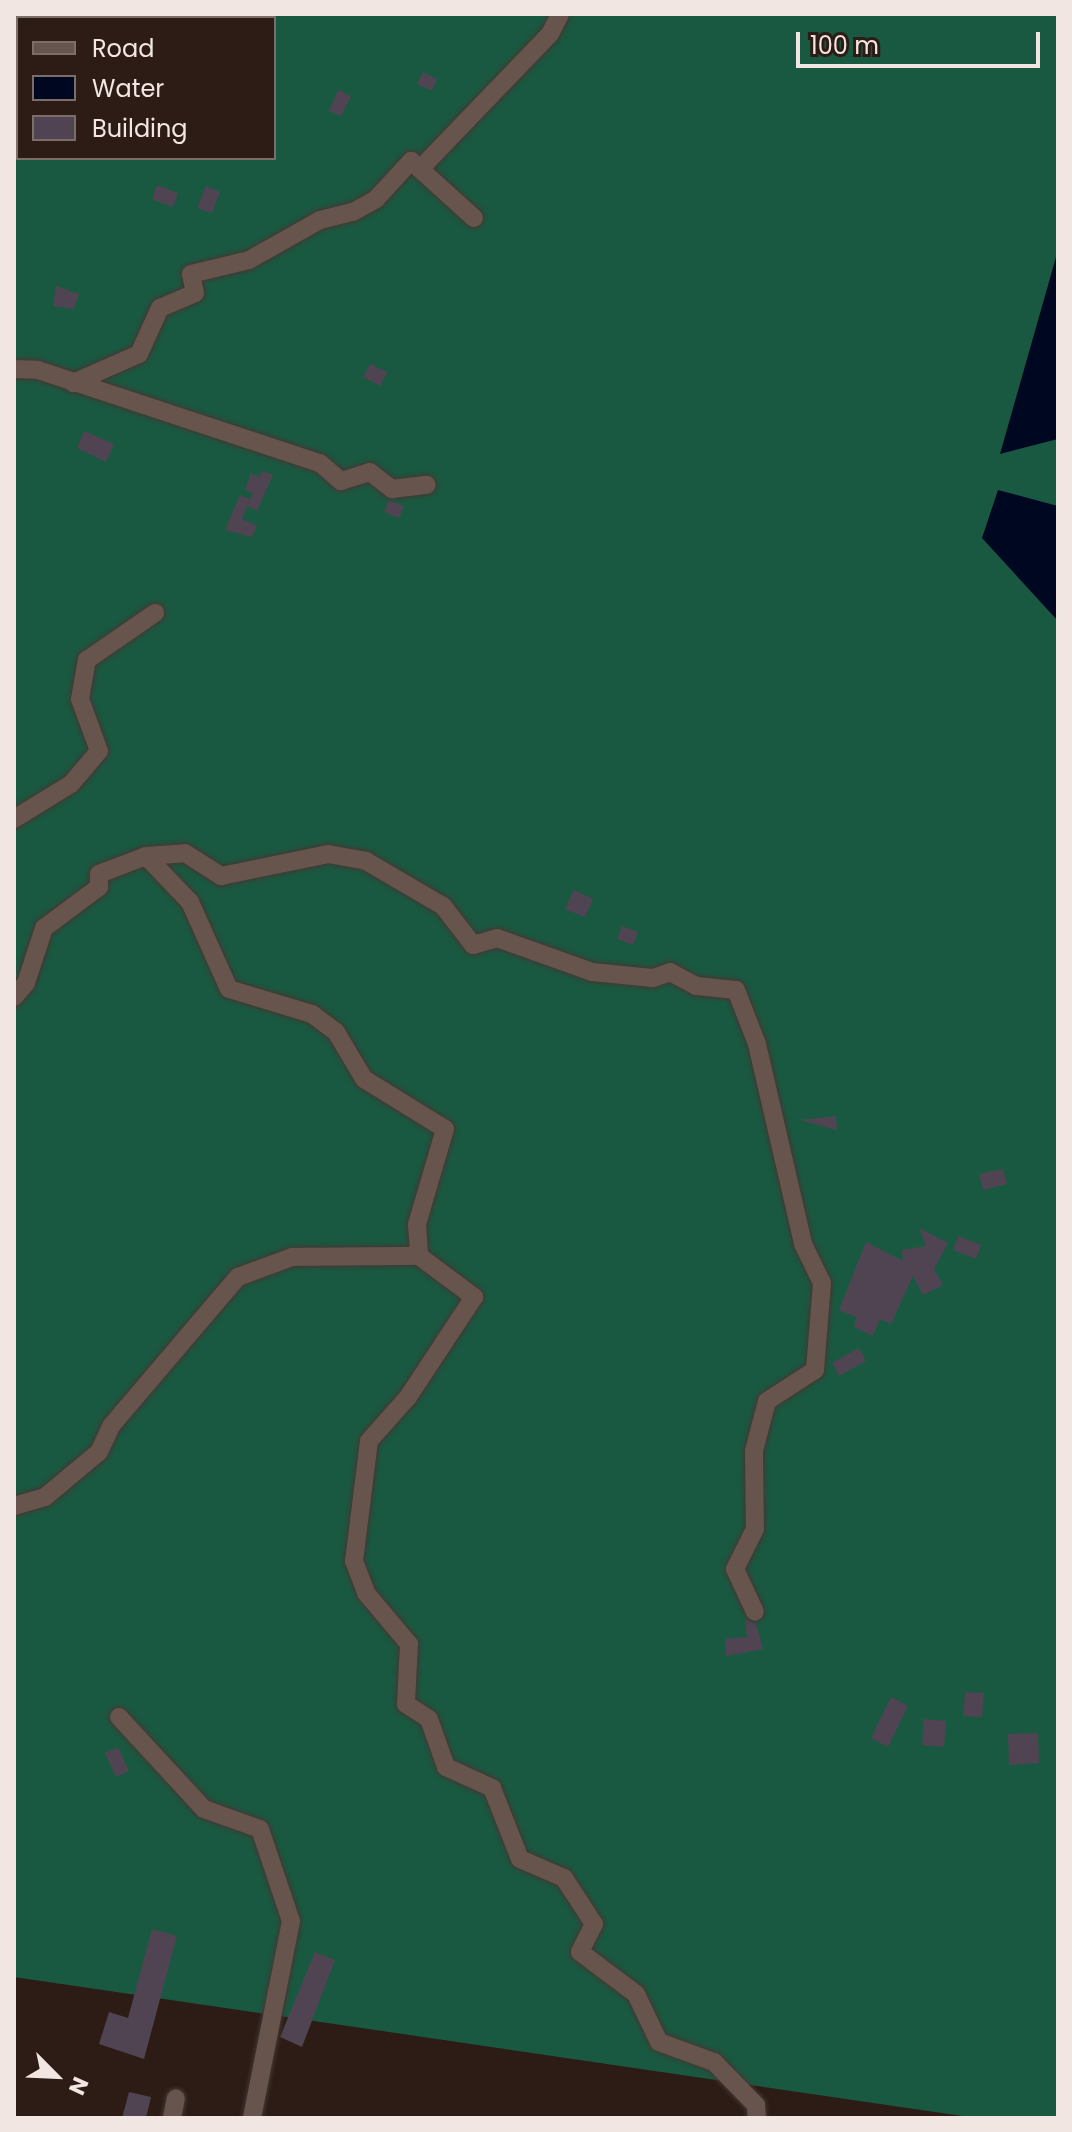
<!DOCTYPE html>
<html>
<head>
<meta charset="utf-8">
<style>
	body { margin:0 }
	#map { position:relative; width:1072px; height:2132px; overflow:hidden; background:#2c1c15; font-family:Poppins,sans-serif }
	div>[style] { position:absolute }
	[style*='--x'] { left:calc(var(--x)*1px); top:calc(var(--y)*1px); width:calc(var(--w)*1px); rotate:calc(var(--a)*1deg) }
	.forest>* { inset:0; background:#1a5941 }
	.water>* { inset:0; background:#000821 }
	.building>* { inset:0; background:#514452 }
	.roads { filter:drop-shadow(0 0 2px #443733) drop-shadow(0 0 2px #443733) }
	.minor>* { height:18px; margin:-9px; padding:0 9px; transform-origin:9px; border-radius:9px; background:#67544c }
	span { translate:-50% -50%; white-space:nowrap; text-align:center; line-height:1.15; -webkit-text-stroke:6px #2c1c15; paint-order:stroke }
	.frame { position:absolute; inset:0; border:16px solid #f1e6e1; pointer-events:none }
	.legend { position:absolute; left:16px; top:16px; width:260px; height:144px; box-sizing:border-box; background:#2c1c15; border:2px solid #7b6d67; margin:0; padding:10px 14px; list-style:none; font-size:24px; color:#f1e6e1 }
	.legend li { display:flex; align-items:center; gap:16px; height:40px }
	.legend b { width:40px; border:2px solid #7b6d67 }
	.north { position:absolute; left:16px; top:2036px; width:80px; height:80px; -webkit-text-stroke:6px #2c1c15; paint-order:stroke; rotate:114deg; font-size:22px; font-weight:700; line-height:32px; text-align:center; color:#f1e6e1 }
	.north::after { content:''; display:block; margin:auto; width:28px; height:36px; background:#f1e6e1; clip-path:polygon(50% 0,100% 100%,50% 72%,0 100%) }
	.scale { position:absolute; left:796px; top:32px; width:244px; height:36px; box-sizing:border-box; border:4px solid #f1e6e1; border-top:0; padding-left:10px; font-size:24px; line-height:28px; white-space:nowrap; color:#f1e6e1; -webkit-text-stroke:6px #2c1c15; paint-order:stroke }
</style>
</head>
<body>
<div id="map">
	<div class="forest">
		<div style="clip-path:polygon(evenodd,14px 14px,1058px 14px,1058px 2118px,976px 2118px,14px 1977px,14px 14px,18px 18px,274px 18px,274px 158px,18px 158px,18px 18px)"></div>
	</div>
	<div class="water">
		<div style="clip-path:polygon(1058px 250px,1058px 439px,1000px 454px)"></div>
		<div style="clip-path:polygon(998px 490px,1058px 506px,1058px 621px,982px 538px)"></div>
	</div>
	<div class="building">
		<div style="clip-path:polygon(423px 72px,437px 79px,432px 91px,417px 84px)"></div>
		<div style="clip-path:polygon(338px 90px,351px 96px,341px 116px,329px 111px)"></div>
		<div style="clip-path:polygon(157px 185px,178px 193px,173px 207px,152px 199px)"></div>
		<div style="clip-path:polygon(206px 186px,220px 192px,212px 213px,197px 208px)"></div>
		<div style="clip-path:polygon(56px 286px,79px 294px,74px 309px,53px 306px)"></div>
		<div style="clip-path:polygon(370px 364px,387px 372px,380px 386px,363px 377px)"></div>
		<div style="clip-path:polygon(84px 431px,114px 444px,106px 462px,77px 448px)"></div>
		<div style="clip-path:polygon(262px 471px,273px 475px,257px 511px,247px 506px,253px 493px,245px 490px,251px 473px,259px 477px)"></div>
		<div style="clip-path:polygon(240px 495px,250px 499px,242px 519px,257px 526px,252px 537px,225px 530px)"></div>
		<div style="clip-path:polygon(389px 500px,404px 506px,399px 518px,384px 512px)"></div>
		<div style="clip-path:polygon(574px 890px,593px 899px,585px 917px,565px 909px)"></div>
		<div style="clip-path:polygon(622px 926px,638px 932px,633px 945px,617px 939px)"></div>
		<div style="clip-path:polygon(836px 1116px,837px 1130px,800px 1120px)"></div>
		<div style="clip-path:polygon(1003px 1169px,1007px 1184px,983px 1190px,979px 1174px)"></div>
		<div style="clip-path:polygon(919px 1228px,948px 1243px,934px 1269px,943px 1285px,923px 1295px,913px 1276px,891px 1324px,880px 1319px,873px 1336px,854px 1327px,856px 1317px,839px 1310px,866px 1242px,903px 1261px,902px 1250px,926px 1246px)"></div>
		<div style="clip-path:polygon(958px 1236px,981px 1245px,976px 1259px,953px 1250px)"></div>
		<div style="clip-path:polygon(859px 1348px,866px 1361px,839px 1376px,832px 1363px)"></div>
		<div style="clip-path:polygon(745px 1618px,756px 1624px,763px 1649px,726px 1656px,725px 1639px,747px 1637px)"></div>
		<div style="clip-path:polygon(965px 1692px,984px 1693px,982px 1717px,963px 1716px)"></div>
		<div style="clip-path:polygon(891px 1697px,908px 1706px,888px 1747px,871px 1738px)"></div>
		<div style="clip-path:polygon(924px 1719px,946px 1721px,944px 1747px,922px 1745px)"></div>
		<div style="clip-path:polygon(1038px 1733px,1039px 1763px,1009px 1765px,1008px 1734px)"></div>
		<div style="clip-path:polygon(118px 1747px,129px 1771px,116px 1777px,105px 1753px)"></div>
		<div style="clip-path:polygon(152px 1929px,177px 1936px,144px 2059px,99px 2044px,109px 2012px,128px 2018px)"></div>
		<div style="clip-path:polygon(315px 1952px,335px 1960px,302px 2047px,280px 2037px)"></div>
		<div style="clip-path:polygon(129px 2092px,151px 2097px,146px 2118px,122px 2118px)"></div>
	</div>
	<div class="roads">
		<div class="minor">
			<div style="--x:474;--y:218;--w:73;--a:-137.8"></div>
			<div style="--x:420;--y:169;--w:187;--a:-46.1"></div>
			<div style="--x:550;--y:34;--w:22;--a:-63"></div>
			<div style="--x:14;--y:369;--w:24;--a:2"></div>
			<div style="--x:38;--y:370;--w:297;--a:18.3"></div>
			<div style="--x:320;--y:463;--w:28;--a:41"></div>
			<div style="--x:341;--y:481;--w:30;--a:-17"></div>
			<div style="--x:370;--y:472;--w:28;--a:38"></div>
			<div style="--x:392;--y:489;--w:35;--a:-7"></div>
			<div style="--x:73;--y:383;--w:72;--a:-23.7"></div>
			<div style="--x:139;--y:354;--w:51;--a:-65.5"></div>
			<div style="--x:160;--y:308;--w:38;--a:-23"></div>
			<div style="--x:195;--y:293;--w:19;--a:-102"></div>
			<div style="--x:191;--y:274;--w:60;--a:-13.6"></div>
			<div style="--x:249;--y:260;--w:81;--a:-29.4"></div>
			<div style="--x:320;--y:220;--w:34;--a:-14"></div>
			<div style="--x:353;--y:212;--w:26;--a:-29"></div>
			<div style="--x:376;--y:199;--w:52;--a:-47.4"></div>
			<div style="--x:411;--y:161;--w:12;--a:42"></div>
			<div style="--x:14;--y:819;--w:67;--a:-31.6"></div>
			<div style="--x:71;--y:784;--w:43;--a:-49.7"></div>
			<div style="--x:99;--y:751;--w:55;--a:-110.1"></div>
			<div style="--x:80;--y:699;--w:40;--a:-80"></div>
			<div style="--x:87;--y:660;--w:83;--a:-34.7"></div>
			<div style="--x:146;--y:856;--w:39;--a:-4"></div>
			<div style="--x:185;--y:853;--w:43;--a:32.6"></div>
			<div style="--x:221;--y:876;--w:109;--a:-11.6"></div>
			<div style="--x:328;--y:854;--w:39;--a:10"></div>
			<div style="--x:366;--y:861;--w:89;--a:30.3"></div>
			<div style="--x:443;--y:906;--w:49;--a:52.4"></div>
			<div style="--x:473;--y:945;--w:25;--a:-16"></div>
			<div style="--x:497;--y:938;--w:101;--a:19.7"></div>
			<div style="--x:592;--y:972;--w:61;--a:5.6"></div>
			<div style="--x:653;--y:978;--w:18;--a:-19"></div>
			<div style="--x:670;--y:972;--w:30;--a:28"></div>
			<div style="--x:696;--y:986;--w:40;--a:5.7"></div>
			<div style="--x:736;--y:990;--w:58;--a:68.7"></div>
			<div style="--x:757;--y:1044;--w:205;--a:77"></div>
			<div style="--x:803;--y:1244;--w:43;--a:64"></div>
			<div style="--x:822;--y:1283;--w:87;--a:94.6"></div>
			<div style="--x:815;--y:1370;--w:57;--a:147.1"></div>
			<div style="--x:767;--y:1401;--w:52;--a:104.6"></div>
			<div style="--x:754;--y:1451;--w:78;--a:89.3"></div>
			<div style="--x:755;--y:1529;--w:45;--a:116.6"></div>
			<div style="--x:735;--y:1569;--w:47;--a:65.1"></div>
			<div style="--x:14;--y:997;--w:18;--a:-49"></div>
			<div style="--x:26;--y:983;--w:58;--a:-71.9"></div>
			<div style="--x:44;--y:928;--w:69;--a:-36.7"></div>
			<div style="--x:99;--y:887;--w:13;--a:-90"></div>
			<div style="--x:99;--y:874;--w:50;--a:-21"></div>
			<div style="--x:146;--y:856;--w:64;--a:46.3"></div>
			<div style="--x:190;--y:902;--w:95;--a:65.9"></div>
			<div style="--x:229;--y:989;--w:87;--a:16.8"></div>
			<div style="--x:312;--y:1014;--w:30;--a:37"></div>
			<div style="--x:336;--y:1032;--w:55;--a:59.2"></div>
			<div style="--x:364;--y:1079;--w:95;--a:31.7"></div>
			<div style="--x:445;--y:1129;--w:99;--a:106.4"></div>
			<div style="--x:417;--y:1224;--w:32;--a:86"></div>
			<div style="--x:419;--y:1256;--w:69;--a:36.7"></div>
			<div style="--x:474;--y:1297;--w:120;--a:123.4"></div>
			<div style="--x:408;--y:1397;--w:59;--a:131.6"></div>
			<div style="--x:369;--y:1441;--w:121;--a:97.1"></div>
			<div style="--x:354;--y:1561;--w:34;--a:69"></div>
			<div style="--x:366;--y:1593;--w:67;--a:49.9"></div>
			<div style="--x:409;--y:1644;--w:60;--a:92.9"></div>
			<div style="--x:406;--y:1704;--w:27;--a:33"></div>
			<div style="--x:429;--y:1719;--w:51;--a:70.5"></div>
			<div style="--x:446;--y:1767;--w:51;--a:24.5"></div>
			<div style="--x:492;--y:1788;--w:76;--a:68.5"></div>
			<div style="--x:520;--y:1859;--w:48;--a:23.4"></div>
			<div style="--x:564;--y:1878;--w:55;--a:56.9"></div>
			<div style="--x:594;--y:1924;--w:31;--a:117"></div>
			<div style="--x:580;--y:1952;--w:70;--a:36.9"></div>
			<div style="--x:636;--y:1994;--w:53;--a:64.4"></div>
			<div style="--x:659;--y:2042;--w:59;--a:20"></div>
			<div style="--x:714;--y:2062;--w:60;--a:45.7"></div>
			<div style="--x:756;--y:2105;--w:13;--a:86"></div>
			<div style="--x:14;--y:1506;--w:32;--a:-16"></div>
			<div style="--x:45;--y:1497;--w:70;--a:-39.8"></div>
			<div style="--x:99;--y:1452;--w:29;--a:-65"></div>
			<div style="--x:111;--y:1426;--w:196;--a:-49.6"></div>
			<div style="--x:238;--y:1277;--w:58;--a:-20.3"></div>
			<div style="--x:292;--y:1257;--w:127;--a:-0.5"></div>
			<div style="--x:119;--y:1717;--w:125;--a:47.3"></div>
			<div style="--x:204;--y:1809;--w:59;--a:19.7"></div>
			<div style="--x:260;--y:1829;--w:97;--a:71.4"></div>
			<div style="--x:291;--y:1921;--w:201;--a:101.2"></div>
			<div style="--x:172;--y:2118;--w:20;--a:-79"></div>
		</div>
	</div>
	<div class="frame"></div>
	<ul class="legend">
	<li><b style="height:10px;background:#67544c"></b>Road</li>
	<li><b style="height:22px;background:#000821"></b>Water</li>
	<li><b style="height:22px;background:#514452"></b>Building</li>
	</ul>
	<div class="north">N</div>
	<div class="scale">100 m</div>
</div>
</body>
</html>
